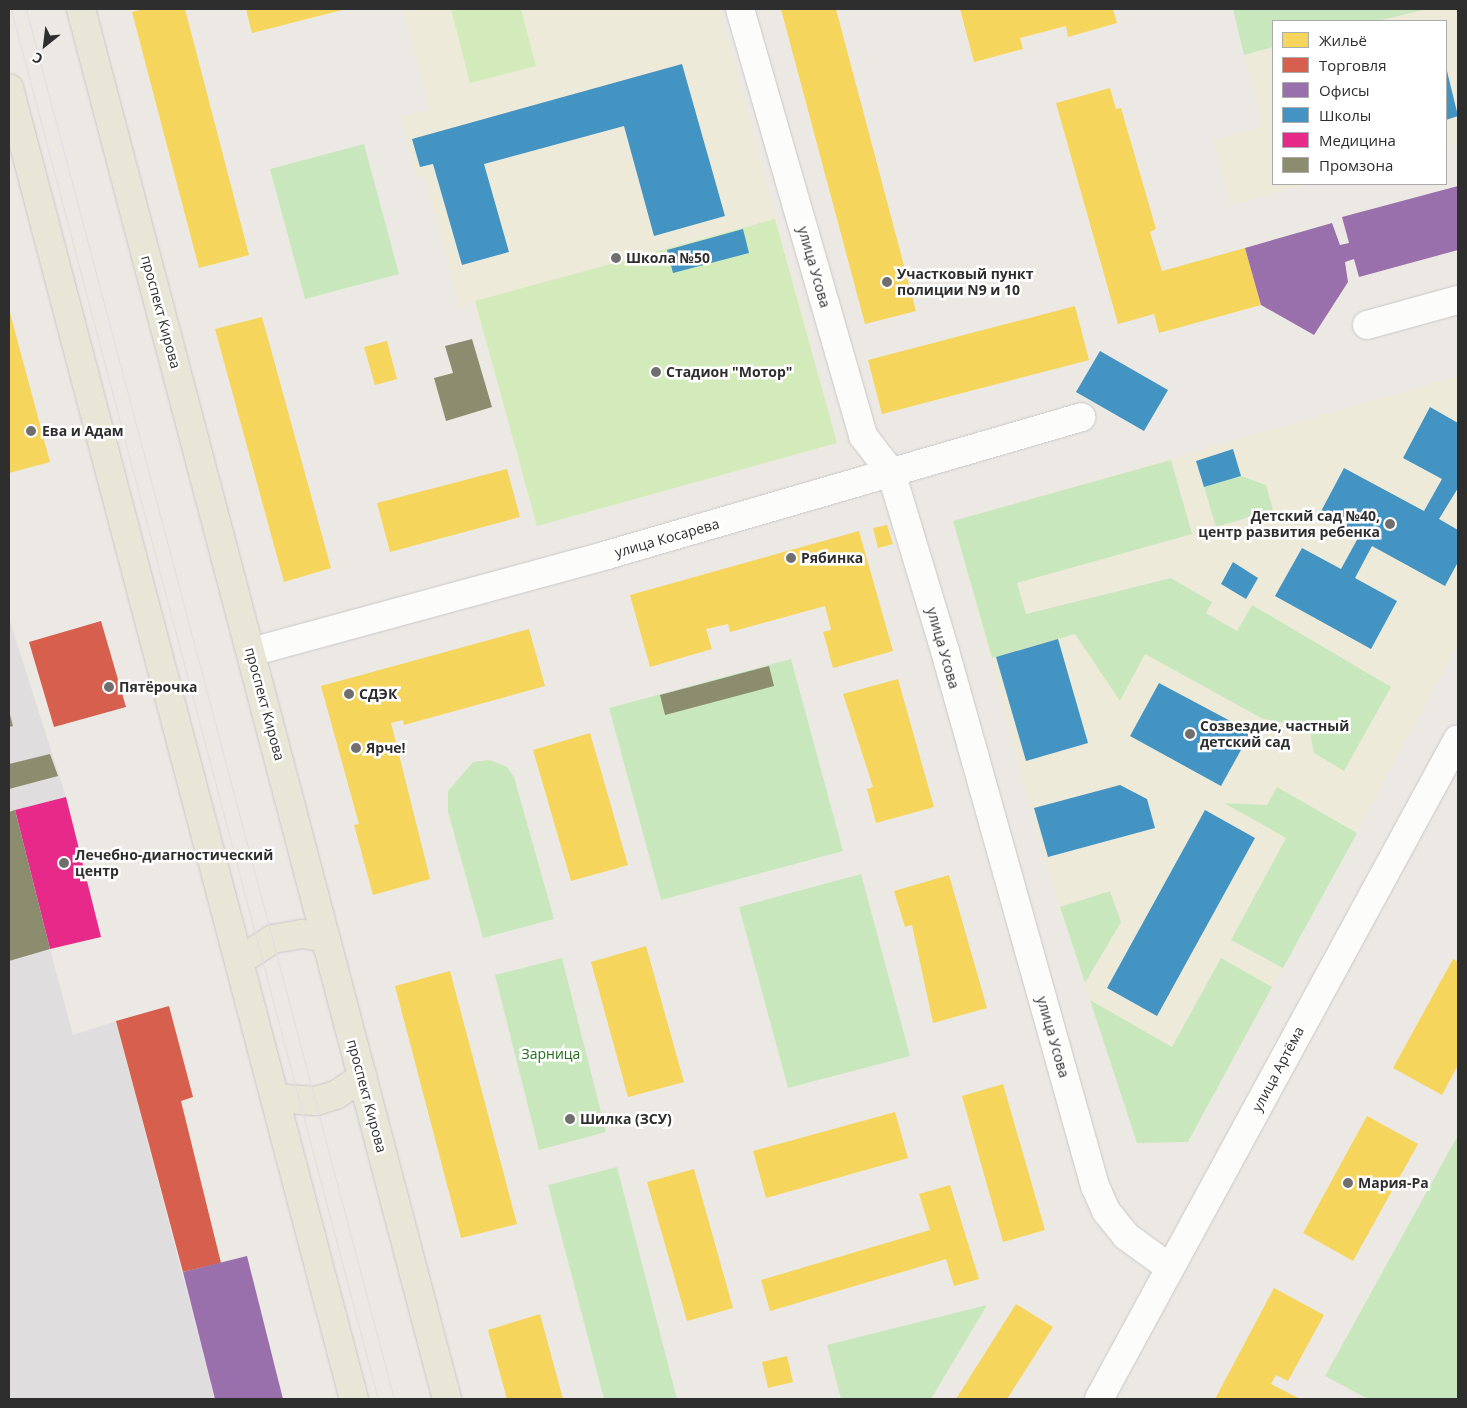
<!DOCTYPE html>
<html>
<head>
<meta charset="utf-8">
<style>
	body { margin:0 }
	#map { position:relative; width:1467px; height:1408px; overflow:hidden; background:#ece9e4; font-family:"Open Sans",sans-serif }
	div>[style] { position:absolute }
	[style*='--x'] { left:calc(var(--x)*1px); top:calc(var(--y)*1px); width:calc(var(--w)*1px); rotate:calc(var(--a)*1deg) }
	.industrial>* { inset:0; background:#e0dddf }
	.education>* { inset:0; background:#eeead9 }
	.green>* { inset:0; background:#c9e7bd }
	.pitch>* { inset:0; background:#d3ebbb }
	.homes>* { inset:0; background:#f6d55c }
	.shops>* { inset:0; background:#d6604d }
	.offices>* { inset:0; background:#9970ab }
	.schools>* { inset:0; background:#4393c3 }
	.health>* { inset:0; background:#e7298a }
	.industry>* { inset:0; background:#8c8c6e }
	.roads { filter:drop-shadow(0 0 1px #c9c8c9) drop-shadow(0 0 1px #c9c8c9) }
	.minor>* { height:28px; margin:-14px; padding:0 14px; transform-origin:14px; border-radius:14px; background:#fcfcfb }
	.secondary>* { height:28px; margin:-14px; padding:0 14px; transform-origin:14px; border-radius:14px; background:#fcfcfb }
	.primary>* { height:28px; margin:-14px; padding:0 14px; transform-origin:14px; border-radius:14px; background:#e8e6d6 }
	.tram>* { height:1px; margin:-0.5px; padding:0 0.5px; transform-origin:0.5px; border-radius:0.5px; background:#dfdfe1 }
	.dots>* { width:14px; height:14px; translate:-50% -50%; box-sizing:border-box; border:2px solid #fff; border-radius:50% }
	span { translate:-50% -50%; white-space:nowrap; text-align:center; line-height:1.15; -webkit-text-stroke:5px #fff; paint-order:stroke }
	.poi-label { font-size:14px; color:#2e2e2e; font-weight:700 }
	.left { translate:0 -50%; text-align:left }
	.right { translate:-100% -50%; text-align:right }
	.street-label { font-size:14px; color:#2e2e2e }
	.park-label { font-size:14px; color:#216d1b }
	.frame { position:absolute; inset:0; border:10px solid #2e2e2e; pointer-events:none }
	.legend { position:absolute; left:1272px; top:20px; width:175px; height:165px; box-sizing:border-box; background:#fff; border:1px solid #ababab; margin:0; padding:6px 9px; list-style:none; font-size:15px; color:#2e2e2e }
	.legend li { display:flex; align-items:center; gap:10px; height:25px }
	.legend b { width:25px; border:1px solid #ababab }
	.north { position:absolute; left:20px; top:20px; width:50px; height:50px; -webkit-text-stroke:4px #fff; paint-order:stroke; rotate:209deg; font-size:14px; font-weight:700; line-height:20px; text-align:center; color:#2e2e2e }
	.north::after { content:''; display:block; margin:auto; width:18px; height:22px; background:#2e2e2e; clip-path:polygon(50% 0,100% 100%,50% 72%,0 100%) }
</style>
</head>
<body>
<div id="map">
	<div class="industrial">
		<div style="clip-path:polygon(9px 618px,66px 797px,15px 810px,50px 949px,73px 1035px,116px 1021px,215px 1399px,9px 1399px)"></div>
	</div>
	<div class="education">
		<div style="clip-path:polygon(403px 9px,720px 9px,837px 443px,537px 526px,475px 302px,459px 306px,425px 177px,418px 179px,401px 117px,430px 109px)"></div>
		<div style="clip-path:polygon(1233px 9px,1458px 9px,1458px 143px,1446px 146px,1446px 21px,1273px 21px,1273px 184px,1307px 184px,1231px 205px,1213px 140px,1263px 126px)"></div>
		<div style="clip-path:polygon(1458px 376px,1458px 645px,1188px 1142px,1137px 1143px,1046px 866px,953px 521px)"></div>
	</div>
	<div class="green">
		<div style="clip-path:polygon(1233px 9px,1427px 9px,1377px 21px,1273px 21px,1273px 47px,1244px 55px)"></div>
		<div style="clip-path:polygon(364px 144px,399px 274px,305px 299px,270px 169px)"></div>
		<div style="clip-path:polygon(1171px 460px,1192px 534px,1017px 583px,1026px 614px,1171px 578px,1212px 602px,1206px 613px,1237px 631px,1252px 605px,1391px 687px,1344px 771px,1314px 753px,1309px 727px,1263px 719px,1145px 654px,1120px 701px,1075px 634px,992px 658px,953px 521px)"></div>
		<div style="clip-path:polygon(1241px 476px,1266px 485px,1273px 510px,1216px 527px,1204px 487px)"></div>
		<div style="clip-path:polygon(791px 659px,843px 851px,661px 900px,609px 708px)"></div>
		<div style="clip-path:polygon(490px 760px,507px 767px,514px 777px,554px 919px,483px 938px,448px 812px,448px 791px,473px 762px)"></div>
		<div style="clip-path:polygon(1277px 787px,1357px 833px,1283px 968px,1231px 940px,1286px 838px,1224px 803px,1267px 805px)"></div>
		<div style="clip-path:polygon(861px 874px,910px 1056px,788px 1088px,739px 907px)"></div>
		<div style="clip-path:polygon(1110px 891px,1121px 922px,1085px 983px,1060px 907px)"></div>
		<div style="clip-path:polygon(562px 958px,606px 1132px,539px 1150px,495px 975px)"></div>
		<div style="clip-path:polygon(1221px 958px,1272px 987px,1188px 1142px,1137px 1143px,1090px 1000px,1172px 1047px)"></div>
		<div style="clip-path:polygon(1458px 1135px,1458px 1399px,1368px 1399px,1325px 1376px)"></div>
		<div style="clip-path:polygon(617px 1167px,677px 1399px,604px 1399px,548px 1185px)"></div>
		<div style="clip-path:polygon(987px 1305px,931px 1399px,841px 1399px,827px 1345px)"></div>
	</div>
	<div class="pitch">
		<div style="clip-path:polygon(451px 9px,521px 9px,536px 66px,470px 83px)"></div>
		<div style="clip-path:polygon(775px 219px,837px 443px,537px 526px,475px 301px)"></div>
	</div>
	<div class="homes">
		<div style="clip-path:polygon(144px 9px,185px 9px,249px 255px,199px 268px,132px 12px)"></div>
		<div style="clip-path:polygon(246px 9px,346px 9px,252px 33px)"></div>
		<div style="clip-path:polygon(781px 9px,836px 9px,916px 311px,865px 324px)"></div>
		<div style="clip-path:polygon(960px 9px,1113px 9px,1117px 23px,1068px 37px,1066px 26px,1020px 38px,1023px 49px,974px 62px)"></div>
		<div style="clip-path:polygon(1110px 88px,1116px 109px,1121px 108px,1156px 229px,1150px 232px,1162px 271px,1245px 248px,1261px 305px,1159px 333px,1154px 314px,1118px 324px,1056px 103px)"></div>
		<div style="clip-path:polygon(1075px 306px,1089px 360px,882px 414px,868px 360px)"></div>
		<div style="clip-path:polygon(9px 309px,50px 462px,9px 473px)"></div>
		<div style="clip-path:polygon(262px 317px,331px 568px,284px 582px,215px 329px)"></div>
		<div style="clip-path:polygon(387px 341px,397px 379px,375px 385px,364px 347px)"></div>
		<div style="clip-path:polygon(507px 469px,520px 517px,390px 552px,377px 503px)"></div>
		<div style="clip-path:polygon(887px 525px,893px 544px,878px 548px,873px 528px)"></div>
		<div style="clip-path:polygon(859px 531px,893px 651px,833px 668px,823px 632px,831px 630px,825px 606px,730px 632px,728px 624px,706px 629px,712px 649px,650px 667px,630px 595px)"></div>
		<div style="clip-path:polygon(529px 629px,545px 686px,404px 725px,403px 720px,391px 723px,430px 879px,373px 895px,354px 825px,359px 824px,321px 686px)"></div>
		<div style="clip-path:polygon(898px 679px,934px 807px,876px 823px,867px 789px,873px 787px,843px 694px)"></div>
		<div style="clip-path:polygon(590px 733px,628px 865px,571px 881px,533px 750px)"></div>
		<div style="clip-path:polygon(949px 875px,987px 1008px,933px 1023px,912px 925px,905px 927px,894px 891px)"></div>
		<div style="clip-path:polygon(646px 946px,684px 1082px,628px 1097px,591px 962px)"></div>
		<div style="clip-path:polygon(1453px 959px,1458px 962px,1458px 1065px,1442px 1095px,1393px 1068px)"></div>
		<div style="clip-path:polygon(450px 971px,517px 1224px,461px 1238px,395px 986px)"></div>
		<div style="clip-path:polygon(1003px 1084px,1045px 1230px,1003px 1242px,962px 1096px)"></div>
		<div style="clip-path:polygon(895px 1112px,908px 1158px,766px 1198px,753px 1151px)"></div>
		<div style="clip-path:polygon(1367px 1116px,1418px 1144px,1353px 1261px,1303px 1233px)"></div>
		<div style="clip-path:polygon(694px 1169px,733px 1308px,687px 1321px,647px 1182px)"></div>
		<div style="clip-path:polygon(950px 1185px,979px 1279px,954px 1286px,946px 1259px,770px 1311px,761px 1280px,930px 1230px,919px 1194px)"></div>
		<div style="clip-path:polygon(1274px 1288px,1324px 1315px,1288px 1381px,1276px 1375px,1271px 1384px,1300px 1399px,1215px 1399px)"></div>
		<div style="clip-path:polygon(1016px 1304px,1053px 1327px,1007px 1399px,956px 1399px)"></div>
		<div style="clip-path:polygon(540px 1314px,563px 1399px,507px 1399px,488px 1330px)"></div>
		<div style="clip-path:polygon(787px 1356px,793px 1382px,768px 1388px,762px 1362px)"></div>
	</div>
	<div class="shops">
		<div style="clip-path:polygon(101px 621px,126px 707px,54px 727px,29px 642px)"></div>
		<div style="clip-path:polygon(169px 1006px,193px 1097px,181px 1101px,221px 1263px,183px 1272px,116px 1021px)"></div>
	</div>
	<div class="offices">
		<div style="clip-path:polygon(1458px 186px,1458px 250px,1359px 277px,1354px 259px,1345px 262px,1348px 282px,1314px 335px,1261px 305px,1245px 248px,1332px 223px,1340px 245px,1349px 243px,1342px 217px)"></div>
		<div style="clip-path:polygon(247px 1256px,283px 1399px,215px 1399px,183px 1272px)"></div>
	</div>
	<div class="schools">
		<div style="clip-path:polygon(682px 64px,725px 216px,654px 236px,624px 126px,484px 164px,509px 252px,462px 265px,433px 164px,420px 167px,412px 139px)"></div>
		<div style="clip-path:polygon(1446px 67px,1458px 116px,1446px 120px)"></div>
		<div style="clip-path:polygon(743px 229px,749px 253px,673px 273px,667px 250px)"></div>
		<div style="clip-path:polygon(1100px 351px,1168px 390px,1144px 431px,1076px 392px)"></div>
		<div style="clip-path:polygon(1430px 407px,1458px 423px,1458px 488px,1439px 519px,1458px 530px,1458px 562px,1445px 586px,1372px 546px,1355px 578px,1397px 601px,1371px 649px,1275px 596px,1302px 548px,1341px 569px,1358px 538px,1318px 517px,1344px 468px,1424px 511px,1442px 479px,1403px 458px)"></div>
		<div style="clip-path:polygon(1233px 449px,1241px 476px,1204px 487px,1196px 461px)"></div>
		<div style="clip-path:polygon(1233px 562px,1258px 578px,1246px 599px,1221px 584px)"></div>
		<div style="clip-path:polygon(1058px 639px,1088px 743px,1026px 761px,996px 657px)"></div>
		<div style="clip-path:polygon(1159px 683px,1251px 732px,1221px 786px,1130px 736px)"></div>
		<div style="clip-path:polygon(1120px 785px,1147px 799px,1155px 828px,1048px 857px,1034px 808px)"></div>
		<div style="clip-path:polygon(1205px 810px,1255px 838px,1157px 1016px,1107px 988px)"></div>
	</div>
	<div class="health">
		<div style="clip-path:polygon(66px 797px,101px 937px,50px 949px,15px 810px)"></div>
	</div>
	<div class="industry">
		<div style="clip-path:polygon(472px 339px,492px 407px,446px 421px,434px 378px,453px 373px,445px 346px)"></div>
		<div style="clip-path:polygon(769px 666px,774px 686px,665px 715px,660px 695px)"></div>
		<div style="clip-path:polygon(9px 711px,13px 726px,9px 727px)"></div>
		<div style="clip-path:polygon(50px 754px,58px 776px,9px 789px,9px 764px)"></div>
		<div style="clip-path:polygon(15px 810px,50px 949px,9px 961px,9px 812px)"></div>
	</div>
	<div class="roads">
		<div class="minor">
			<div style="--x:740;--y:9;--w:444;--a:73.9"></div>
			<div style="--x:863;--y:436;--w:46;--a:52.1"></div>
			<div style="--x:891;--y:472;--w:187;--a:73.2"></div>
			<div style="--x:945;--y:651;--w:556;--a:74.34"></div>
			<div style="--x:1095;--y:1186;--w:27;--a:66"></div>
			<div style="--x:1106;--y:1211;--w:32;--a:51"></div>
			<div style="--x:1126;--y:1236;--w:54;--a:36"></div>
			<div style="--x:1367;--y:325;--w:94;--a:-15.4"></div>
			<div style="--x:251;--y:652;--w:369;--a:-15.2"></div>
			<div style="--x:607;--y:555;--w:494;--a:-16.2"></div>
		</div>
		<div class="secondary">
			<div style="--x:1099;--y:1399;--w:751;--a:-61.46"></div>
		</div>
		<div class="primary">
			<div style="--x:81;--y:9;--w:1437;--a:75.25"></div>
			<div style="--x:9;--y:88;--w:1356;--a:75.26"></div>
			<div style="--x:239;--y:961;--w:40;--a:-32.9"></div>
			<div style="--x:273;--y:939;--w:29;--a:-10"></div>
			<div style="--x:302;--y:934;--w:24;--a:9"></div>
			<div style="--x:275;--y:1098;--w:41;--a:4.2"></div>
			<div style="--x:316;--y:1101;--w:21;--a:-17"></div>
			<div style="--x:336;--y:1095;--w:32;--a:-34"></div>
		</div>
	</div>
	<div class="tram">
		<div style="--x:11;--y:9;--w:1438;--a:75.21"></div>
		<div style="--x:26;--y:9;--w:1438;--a:75.17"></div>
	</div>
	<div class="dots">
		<div style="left:616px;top:258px;background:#706f6e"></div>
		<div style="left:887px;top:282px;background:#706f6e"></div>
		<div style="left:656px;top:372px;background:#706f6e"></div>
		<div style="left:31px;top:431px;background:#706f6e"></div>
		<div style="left:1390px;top:524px;background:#706f6e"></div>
		<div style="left:791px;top:558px;background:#706f6e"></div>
		<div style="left:109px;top:687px;background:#706f6e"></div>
		<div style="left:349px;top:694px;background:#706f6e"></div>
		<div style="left:1190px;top:734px;background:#706f6e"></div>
		<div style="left:356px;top:748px;background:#706f6e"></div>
		<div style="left:64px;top:863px;background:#706f6e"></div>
		<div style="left:570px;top:1119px;background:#706f6e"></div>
		<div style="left:1348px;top:1183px;background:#706f6e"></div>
	</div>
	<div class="poi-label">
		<span class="left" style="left:626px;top:258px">Школа №50</span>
		<span class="left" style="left:897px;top:282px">Участковый пункт<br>полиции N9 и 10</span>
		<span class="left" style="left:666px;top:372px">Стадион "Мотор"</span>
		<span class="left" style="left:42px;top:431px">Ева и Адам</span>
		<span class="right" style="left:1380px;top:524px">Детский сад №40,<br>центр развития ребенка</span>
		<span class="left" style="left:801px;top:558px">Рябинка</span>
		<span class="left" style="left:119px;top:687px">Пятёрочка</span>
		<span class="left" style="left:359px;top:694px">СДЭК</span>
		<span class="left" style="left:1200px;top:734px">Созвездие, частный<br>детский сад</span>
		<span class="left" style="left:366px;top:748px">Ярче!</span>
		<span class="left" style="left:75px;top:863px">Лечебно-диагностический<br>центр</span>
		<span class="left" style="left:580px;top:1119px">Шилка (ЗСУ)</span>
		<span class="left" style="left:1358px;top:1183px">Мария-Ра</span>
	</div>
	<div class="street-label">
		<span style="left:814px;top:267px;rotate:74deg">улица Усова</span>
		<span style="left:161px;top:312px;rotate:75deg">проспект Кирова</span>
		<span style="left:667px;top:538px;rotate:-16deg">улица Косарева</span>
		<span style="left:943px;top:648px;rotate:74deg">улица Усова</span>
		<span style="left:265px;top:704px;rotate:75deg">проспект Кирова</span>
		<span style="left:1053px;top:1037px;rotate:74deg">улица Усова</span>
		<span style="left:1278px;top:1069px;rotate:-62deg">улица Артёма</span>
		<span style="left:367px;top:1096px;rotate:75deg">проспект Кирова</span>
	</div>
	<div class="park-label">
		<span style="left:551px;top:1054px">Зарница</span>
	</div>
	<div class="frame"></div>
	<ul class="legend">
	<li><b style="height:14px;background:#f6d55c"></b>Жильё</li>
	<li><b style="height:14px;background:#d6604d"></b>Торговля</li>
	<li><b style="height:14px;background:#9970ab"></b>Офисы</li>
	<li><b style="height:14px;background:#4393c3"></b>Школы</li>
	<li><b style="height:14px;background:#e7298a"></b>Медицина</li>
	<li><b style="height:14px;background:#8c8c6e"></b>Промзона</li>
	</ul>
	<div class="north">С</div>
</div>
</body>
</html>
